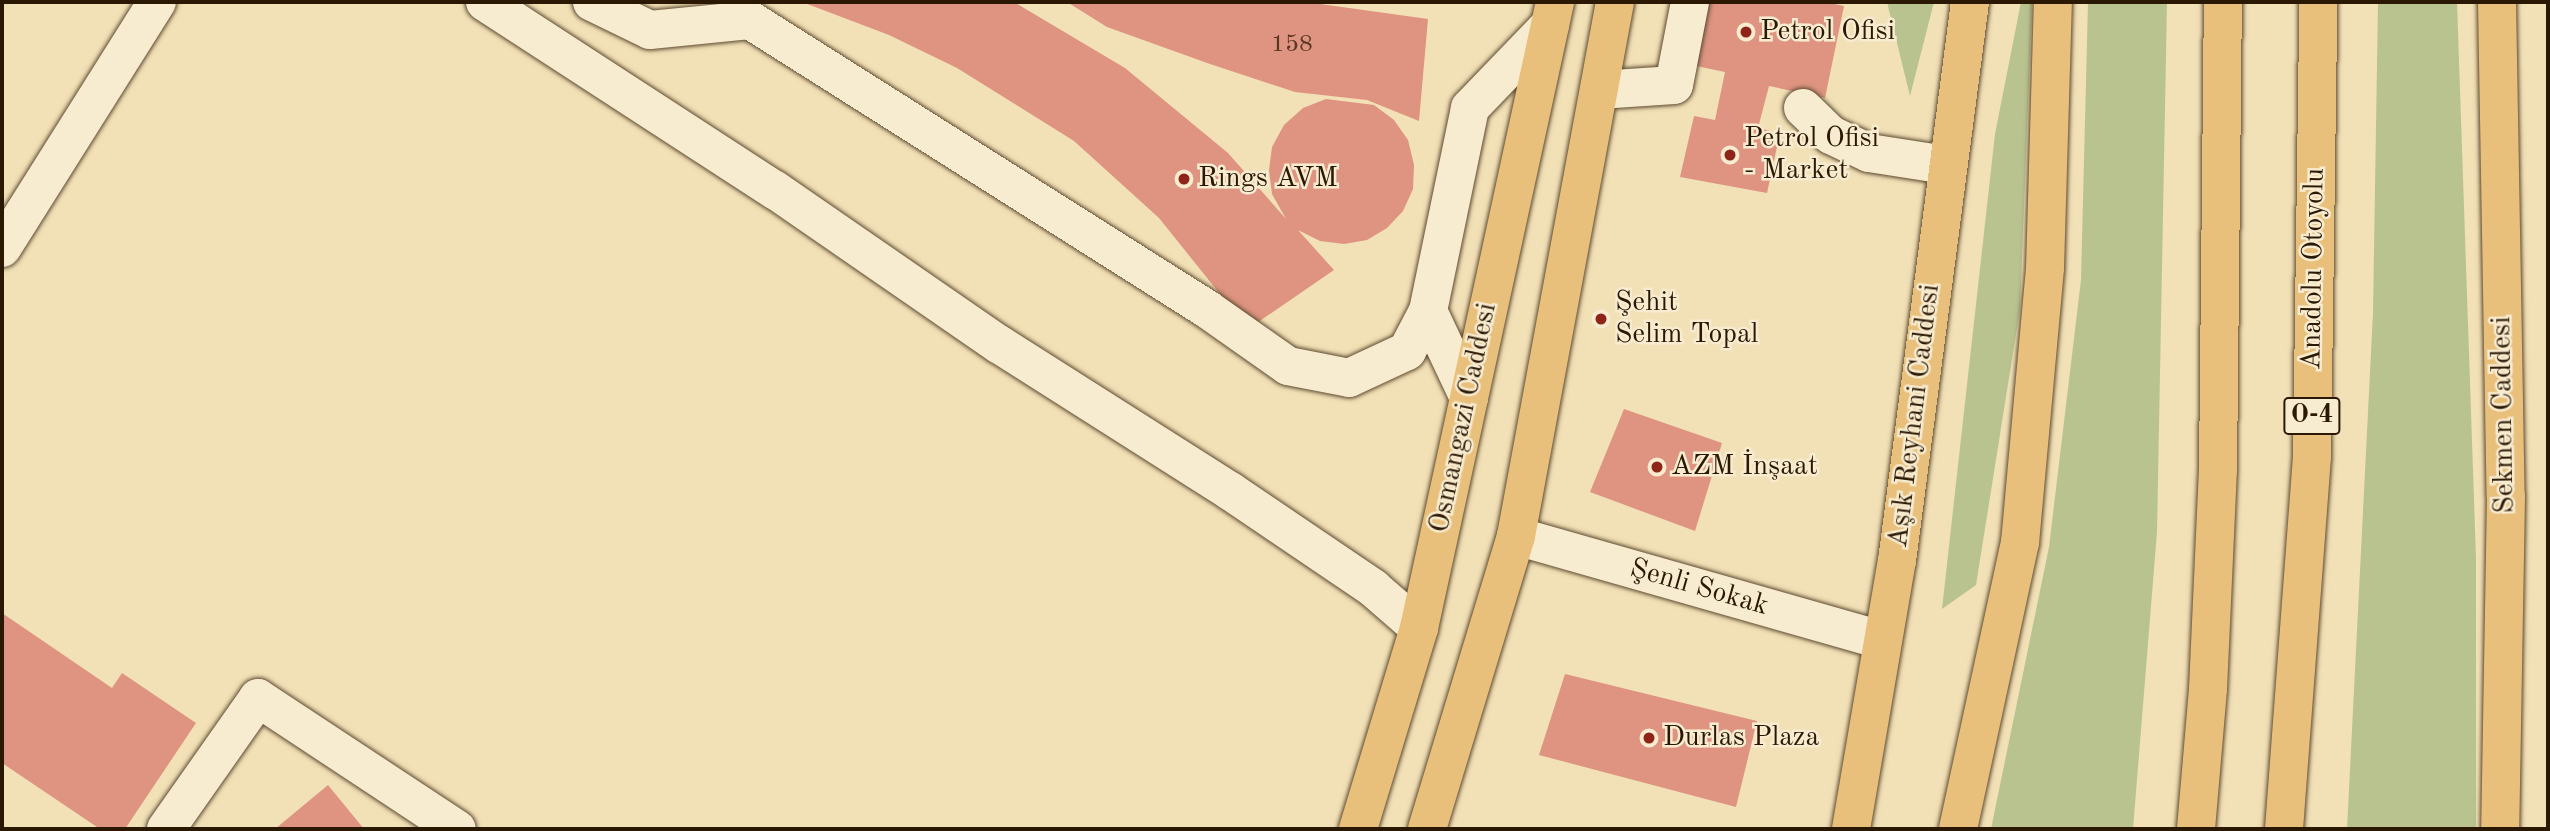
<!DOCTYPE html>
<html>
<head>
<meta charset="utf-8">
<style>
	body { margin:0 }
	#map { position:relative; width:2550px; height:831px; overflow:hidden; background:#f2e0b6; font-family:"Old Standard TT",serif }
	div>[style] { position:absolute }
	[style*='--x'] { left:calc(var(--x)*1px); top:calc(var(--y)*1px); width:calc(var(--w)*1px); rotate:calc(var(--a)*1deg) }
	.green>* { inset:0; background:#b8c390 }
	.building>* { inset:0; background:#de9481 }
	.roads { filter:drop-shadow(0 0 2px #5d4a30) drop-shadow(0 0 2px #5d4a30) }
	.minor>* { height:38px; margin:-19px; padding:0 19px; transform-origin:19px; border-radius:19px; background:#f7ebd0 }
	.major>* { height:38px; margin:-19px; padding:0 19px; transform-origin:19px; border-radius:19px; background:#e9c07b }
	.highway>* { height:38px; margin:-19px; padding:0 19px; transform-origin:19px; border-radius:19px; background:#e9c07b }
	.dots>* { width:19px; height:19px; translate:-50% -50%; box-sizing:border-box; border:4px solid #f7ebd0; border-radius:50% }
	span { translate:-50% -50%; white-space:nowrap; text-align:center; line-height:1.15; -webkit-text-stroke:5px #f7ebd0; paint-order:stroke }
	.number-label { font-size:24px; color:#583722 }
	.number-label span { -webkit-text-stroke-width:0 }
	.shield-label span { padding:2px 5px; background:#f7ebd0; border:2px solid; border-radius:5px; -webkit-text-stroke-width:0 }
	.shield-label { font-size:26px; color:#2b1803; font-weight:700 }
	.poi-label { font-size:28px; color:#2b1803 }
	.left { translate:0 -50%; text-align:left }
	.street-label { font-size:28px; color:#2b1803 }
	.frame { position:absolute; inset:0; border:4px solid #2b1803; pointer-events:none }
</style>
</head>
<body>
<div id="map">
	<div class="green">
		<div style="clip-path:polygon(1887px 2px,1934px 2px,1910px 96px)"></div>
		<div style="clip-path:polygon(2021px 2px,2032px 2px,2020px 309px,1976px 585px,1942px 609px,1995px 134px)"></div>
		<div style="clip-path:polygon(2088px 2px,2167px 2px,2157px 532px,2133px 829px,1991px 829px,2049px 547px,2081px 280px)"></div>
		<div style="clip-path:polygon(2378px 2px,2457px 2px,2476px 558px,2476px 829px,2347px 829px,2373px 313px)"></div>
	</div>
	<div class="building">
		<div style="clip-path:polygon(802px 2px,1014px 2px,1125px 68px,1228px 153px,1286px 219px,1272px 194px,1269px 170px,1272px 147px,1284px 125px,1303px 108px,1326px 99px,1374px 105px,1394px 120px,1408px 140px,1414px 165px,1413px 189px,1403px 211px,1387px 228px,1367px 240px,1344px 244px,1320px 241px,1298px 230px,1334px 270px,1248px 329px,1159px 218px,1074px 141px,957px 68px,889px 35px)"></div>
		<div style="clip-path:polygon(1067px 2px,1306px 2px,1428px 19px,1419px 121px,1367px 100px,1295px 92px,1210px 64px,1107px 27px)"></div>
		<div style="clip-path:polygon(1695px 2px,1825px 2px,1844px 6px,1825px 98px,1769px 86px,1758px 128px,1780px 133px,1767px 193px,1680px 177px,1694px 116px,1715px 120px,1725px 72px,1682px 63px)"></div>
		<div style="clip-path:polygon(1624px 409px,1722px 443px,1695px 531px,1590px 492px)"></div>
		<div style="clip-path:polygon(2px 613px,112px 688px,122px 673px,196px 723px,125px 829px,100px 829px,2px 763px)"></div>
		<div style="clip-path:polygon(1565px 674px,1757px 721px,1736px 807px,1539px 755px)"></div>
		<div style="clip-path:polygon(328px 785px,364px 829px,275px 829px)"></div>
	</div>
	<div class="roads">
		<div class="minor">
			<div style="--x:485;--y:2;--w:346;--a:33"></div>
			<div style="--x:775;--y:190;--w:273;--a:34.6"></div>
			<div style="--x:1000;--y:345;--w:272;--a:32.4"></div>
			<div style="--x:1230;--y:491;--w:173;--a:34.1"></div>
			<div style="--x:1373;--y:588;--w:61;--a:41"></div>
			<div style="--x:592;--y:2;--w:64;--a:25.8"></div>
			<div style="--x:650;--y:30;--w:100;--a:-5.7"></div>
			<div style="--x:750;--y:20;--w:541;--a:32.31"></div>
			<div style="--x:1207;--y:309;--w:99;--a:35.1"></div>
			<div style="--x:1288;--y:366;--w:62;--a:11.1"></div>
			<div style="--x:1349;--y:378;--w:64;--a:-25"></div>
			<div style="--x:1407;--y:351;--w:45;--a:-62.3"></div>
			<div style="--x:1599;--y:90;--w:75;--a:-3.8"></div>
			<div style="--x:1674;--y:85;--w:85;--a:-79.1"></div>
			<div style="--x:1803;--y:108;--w:39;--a:44"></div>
			<div style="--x:1831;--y:135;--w:42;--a:25.3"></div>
			<div style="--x:1869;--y:153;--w:78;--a:8.9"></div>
			<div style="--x:2;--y:248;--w:291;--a:-57.8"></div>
			<div style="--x:1469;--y:398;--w:96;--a:-115.2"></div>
			<div style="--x:1428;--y:311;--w:207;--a:-78.3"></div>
			<div style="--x:1470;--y:108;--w:115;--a:-46.1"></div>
			<div style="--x:1516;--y:536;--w:380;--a:15.9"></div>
			<div style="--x:166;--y:829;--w:160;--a:-54.9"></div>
			<div style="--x:258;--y:698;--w:238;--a:33.4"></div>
		</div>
		<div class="major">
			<div style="--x:2497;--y:2;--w:494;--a:89"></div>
			<div style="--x:2506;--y:496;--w:333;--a:91"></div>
			<div style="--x:1358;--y:829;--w:210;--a:-73.1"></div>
			<div style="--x:1419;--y:628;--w:641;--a:-77.74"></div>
			<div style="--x:1427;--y:829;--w:306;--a:-73.1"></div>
			<div style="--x:1516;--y:536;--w:543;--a:-79.5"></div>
			<div style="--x:1851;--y:829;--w:272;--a:-80.3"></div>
			<div style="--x:1897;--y:561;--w:564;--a:-82.56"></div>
			<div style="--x:1958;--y:829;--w:293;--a:-77.8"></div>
			<div style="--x:2020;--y:543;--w:276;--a:-84.8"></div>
			<div style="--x:2045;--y:268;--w:266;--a:-88.3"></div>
		</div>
		<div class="highway">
			<div style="--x:2196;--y:829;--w:141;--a:-85.1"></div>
			<div style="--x:2208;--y:689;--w:219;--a:-87.4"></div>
			<div style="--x:2218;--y:470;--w:468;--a:-89.4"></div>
			<div style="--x:2284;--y:829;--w:373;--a:-85.7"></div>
			<div style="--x:2312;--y:457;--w:455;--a:-89.2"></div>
		</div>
	</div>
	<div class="dots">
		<div style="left:1746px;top:32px;background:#8f2418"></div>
		<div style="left:1730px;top:155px;background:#8f2418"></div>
		<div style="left:1184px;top:179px;background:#8f2418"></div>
		<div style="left:1601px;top:319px;background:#8f2418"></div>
		<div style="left:1657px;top:467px;background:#8f2418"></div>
		<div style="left:1649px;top:738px;background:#8f2418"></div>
	</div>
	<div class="number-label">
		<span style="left:1292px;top:46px">158</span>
	</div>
	<div class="shield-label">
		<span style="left:2312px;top:416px">O-4</span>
	</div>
	<div class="poi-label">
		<span class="left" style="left:1760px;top:32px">Petrol Ofisi</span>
		<span class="left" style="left:1744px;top:155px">Petrol Ofisi<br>- Market</span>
		<span class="left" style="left:1198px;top:179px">Rings AVM</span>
		<span class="left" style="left:1615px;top:319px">Şehit<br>Selim Topal</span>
		<span class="left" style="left:1671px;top:467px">AZM İnşaat</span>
		<span class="left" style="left:1663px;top:738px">Durlas Plaza</span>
	</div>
	<div class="street-label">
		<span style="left:2314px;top:269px;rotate:-89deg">Anadolu Otoyolu</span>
		<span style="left:2504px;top:415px;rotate:-91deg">Sekmen Caddesi</span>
		<span style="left:1915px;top:416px;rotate:-83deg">Aşık Reyhani Caddesi</span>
		<span style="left:1464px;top:418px;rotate:-78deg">Osmangazi Caddesi</span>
		<span style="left:1699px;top:588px;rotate:16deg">Şenli Sokak</span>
	</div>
	<div class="frame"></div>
</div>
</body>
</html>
